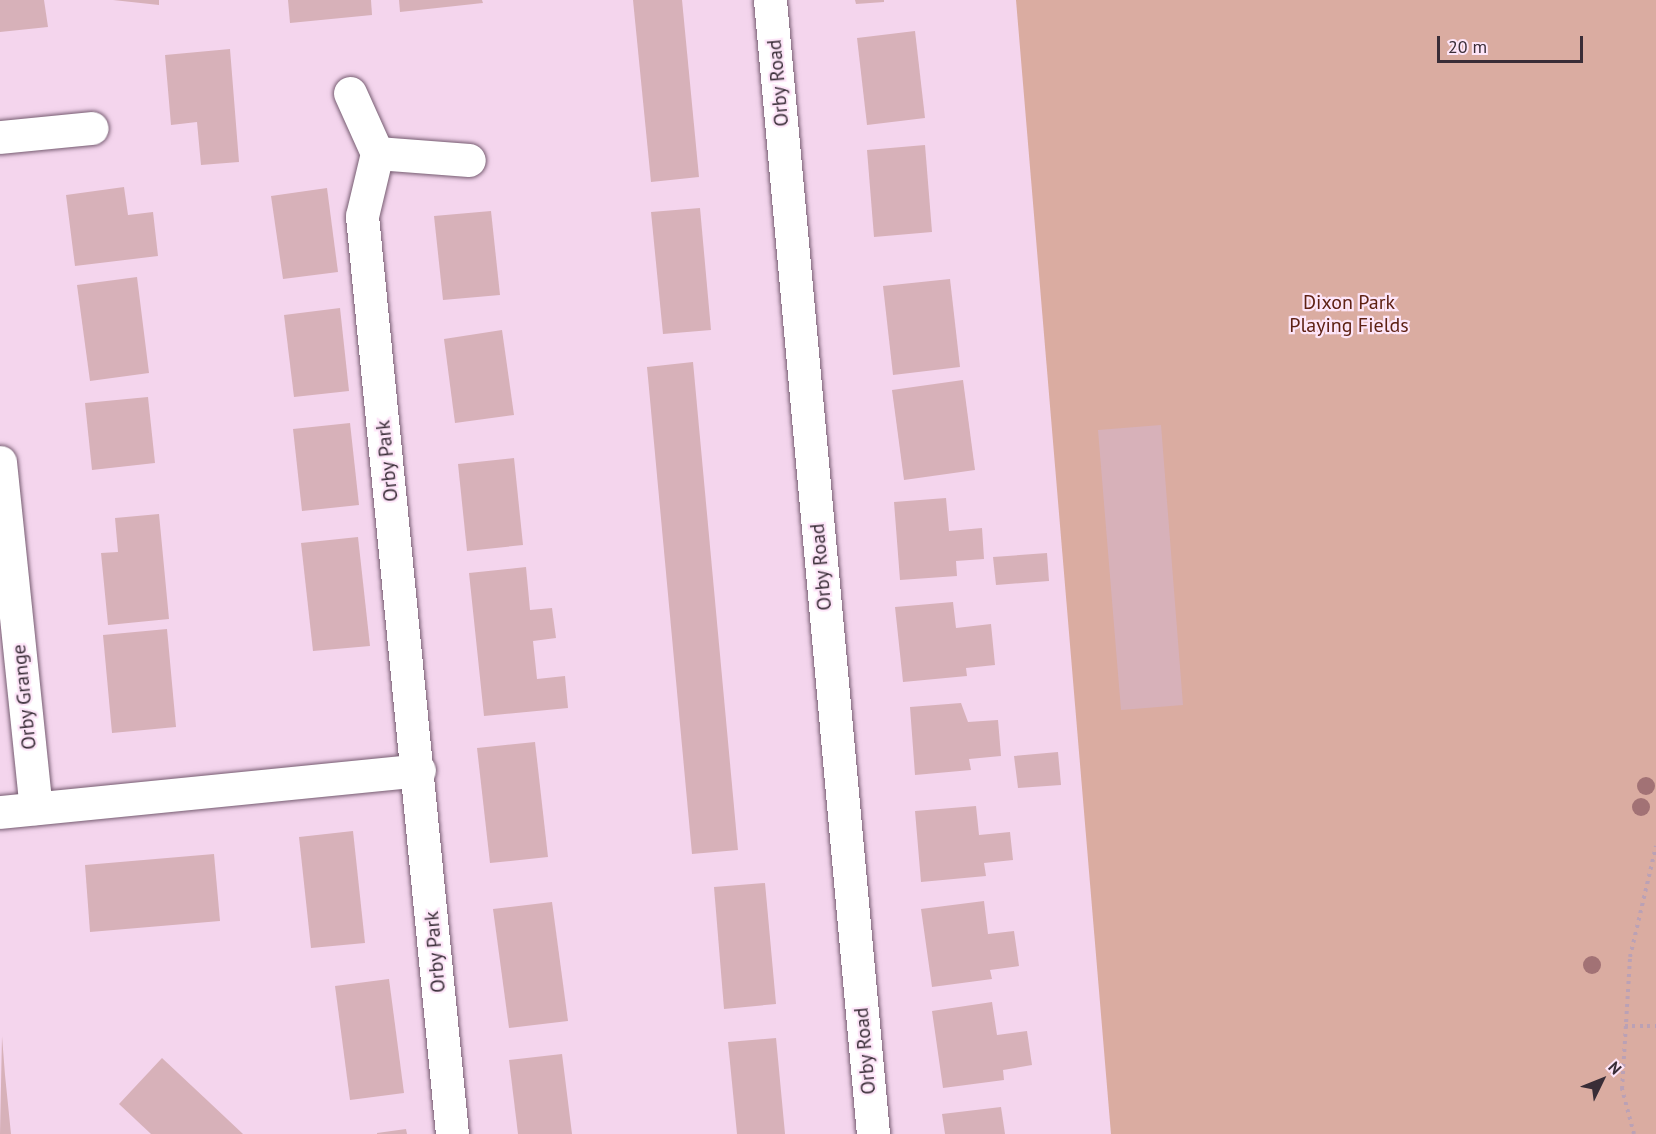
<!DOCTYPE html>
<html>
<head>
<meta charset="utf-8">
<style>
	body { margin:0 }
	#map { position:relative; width:1656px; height:1134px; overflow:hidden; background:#f4d5ed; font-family:"PT Sans",sans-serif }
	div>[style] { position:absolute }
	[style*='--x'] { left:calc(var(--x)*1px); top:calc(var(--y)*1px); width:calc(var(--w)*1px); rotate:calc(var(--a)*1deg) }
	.green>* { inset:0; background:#daaca1 }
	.building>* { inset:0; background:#d7b1b9 }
	.path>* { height:4px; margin-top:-2px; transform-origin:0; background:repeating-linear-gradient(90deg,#bba1b5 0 3px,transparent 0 7.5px) }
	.roads { filter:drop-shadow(0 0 2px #765c71) drop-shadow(0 0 2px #765c71) }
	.minor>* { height:33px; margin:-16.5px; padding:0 16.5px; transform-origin:16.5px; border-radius:16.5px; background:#fff }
	.trees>* { width:18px; height:18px; margin:-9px; border-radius:50%; background:#a27275 }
	span { translate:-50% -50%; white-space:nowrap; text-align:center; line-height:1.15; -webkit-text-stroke:4.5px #fde5f8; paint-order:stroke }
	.street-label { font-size:20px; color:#392d37 }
	.park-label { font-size:20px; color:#5e2113 }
	.north { position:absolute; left:1572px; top:1050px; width:60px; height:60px; -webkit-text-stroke:4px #fde5f8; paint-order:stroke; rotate:47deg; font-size:16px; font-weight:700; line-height:24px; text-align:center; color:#392d37 }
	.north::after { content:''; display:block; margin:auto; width:21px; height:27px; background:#392d37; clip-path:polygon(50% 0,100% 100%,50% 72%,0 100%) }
	.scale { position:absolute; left:1437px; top:36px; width:146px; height:27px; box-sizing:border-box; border:3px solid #392d37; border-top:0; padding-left:8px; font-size:18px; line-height:21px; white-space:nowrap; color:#392d37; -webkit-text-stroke:4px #fde5f8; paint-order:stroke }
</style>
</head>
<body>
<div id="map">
	<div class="green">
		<div style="clip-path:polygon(1016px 0,1656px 0,1656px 1134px,1111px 1134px)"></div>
	</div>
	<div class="building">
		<div style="clip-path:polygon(0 0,44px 0,48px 27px,0 32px)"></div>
		<div style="clip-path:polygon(113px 0,159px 0,159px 5px)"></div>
		<div style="clip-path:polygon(288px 0,371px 0,372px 15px,290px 23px)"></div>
		<div style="clip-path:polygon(399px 0,482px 0,483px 3px,400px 12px)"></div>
		<div style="clip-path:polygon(633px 0,682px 0,699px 177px,651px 182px)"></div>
		<div style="clip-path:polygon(855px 0,884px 0,884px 2px,856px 4px)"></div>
		<div style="clip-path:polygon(915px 31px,925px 118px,867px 125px,857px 38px)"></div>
		<div style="clip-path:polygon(230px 49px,239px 162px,201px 165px,197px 122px,171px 125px,165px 55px)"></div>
		<div style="clip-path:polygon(925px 145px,932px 232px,874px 237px,867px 150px)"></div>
		<div style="clip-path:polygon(124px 187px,128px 215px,153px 212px,158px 256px,75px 266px,66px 195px)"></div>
		<div style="clip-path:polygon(327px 188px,338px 272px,283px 279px,271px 196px)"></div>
		<div style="clip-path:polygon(700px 208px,711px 330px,663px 334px,651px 212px)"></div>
		<div style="clip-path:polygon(491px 211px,500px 295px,443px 300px,434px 216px)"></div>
		<div style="clip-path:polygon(137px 277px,149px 373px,90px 381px,77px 285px)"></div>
		<div style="clip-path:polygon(950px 279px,960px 367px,893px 375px,883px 286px)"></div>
		<div style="clip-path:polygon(340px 308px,349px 391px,294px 397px,284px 315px)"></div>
		<div style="clip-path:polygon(502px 330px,514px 415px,455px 423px,444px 339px)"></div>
		<div style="clip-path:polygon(693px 362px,738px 850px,692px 854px,647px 367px)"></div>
		<div style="clip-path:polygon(963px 380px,975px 470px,904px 480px,892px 390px)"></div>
		<div style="clip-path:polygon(148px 397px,155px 463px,92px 470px,85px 403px)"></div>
		<div style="clip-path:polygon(350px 423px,359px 505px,302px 511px,293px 429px)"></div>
		<div style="clip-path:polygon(1161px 425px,1183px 705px,1121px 710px,1098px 430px)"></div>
		<div style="clip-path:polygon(514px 458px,523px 545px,467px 551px,458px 464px)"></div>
		<div style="clip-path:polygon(946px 498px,949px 531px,982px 528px,984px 559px,956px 561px,957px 576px,900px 580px,894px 502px)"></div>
		<div style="clip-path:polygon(159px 514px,169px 619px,108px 625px,101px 553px,118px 552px,115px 518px)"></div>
		<div style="clip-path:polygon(358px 537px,370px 646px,313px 651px,301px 543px)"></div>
		<div style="clip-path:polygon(1047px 553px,1049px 581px,996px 585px,993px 557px)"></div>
		<div style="clip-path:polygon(526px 567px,530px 610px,552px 608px,556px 638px,533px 641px,537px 679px,565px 676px,568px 708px,484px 716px,469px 573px)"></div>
		<div style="clip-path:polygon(953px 602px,956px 628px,991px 624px,995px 665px,966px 668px,967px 676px,903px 682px,895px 607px)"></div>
		<div style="clip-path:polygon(167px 629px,176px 727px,112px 733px,103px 635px)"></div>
		<div style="clip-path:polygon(961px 703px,968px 722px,998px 720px,1001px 756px,969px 759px,971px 770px,915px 775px,910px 707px)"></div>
		<div style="clip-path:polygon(535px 742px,548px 857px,490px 863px,477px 748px)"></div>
		<div style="clip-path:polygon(1058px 752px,1061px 785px,1018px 788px,1014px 756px)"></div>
		<div style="clip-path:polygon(976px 806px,979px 835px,1010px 832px,1013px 860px,984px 863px,986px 876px,921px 882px,915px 811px)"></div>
		<div style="clip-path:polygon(353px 831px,365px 943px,311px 948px,299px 837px)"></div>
		<div style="clip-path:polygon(214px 854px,220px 921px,90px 932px,85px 865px)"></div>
		<div style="clip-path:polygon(765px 883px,776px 1004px,724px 1009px,714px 887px)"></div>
		<div style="clip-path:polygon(984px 901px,988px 934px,1014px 931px,1019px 966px,990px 970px,992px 979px,932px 987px,921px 909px)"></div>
		<div style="clip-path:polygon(552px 902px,568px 1021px,509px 1028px,493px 909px)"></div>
		<div style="clip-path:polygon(389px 979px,404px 1093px,350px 1100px,335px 986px)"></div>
		<div style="clip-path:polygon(992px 1002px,997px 1035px,1027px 1031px,1032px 1065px,1003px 1070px,1004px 1080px,943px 1088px,932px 1011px)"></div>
		<div style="clip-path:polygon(2px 1036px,5px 1075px,11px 1134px,0 1134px)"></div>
		<div style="clip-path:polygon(776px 1038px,785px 1134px,737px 1134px,728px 1042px)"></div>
		<div style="clip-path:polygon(562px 1054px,572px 1134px,518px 1134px,509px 1060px)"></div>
		<div style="clip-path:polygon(162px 1058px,209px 1102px,243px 1134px,151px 1134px,119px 1104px)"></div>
		<div style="clip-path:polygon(1001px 1107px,1005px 1134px,945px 1134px,942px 1114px)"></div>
		<div style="clip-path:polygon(406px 1129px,407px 1134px,377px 1134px,377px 1133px)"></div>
	</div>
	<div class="path">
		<div style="--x:1625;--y:1026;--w:31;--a:0"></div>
		<div style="--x:1634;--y:1134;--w:47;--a:-104.9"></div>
		<div style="--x:1622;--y:1089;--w:132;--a:-86.5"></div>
		<div style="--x:1630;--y:957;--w:114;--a:-76.8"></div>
	</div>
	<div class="roads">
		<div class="minor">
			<div style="--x:770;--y:0;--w:1139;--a:84.81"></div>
			<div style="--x:350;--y:93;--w:66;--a:65.8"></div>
			<div style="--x:377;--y:153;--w:65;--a:103.4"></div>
			<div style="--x:362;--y:216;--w:922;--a:84.4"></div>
			<div style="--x:0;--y:137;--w:92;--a:-5.6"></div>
			<div style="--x:377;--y:153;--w:92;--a:4.4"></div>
			<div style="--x:0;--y:462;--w:348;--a:84.1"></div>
			<div style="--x:0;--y:812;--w:421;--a:-5.7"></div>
		</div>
	</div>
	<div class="trees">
		<div style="left:1646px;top:786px"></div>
		<div style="left:1641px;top:807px"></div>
		<div style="left:1592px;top:965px"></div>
	</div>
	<div class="street-label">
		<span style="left:778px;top:83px;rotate:-95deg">Orby Road</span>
		<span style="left:387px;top:461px;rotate:-96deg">Orby Park</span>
		<span style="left:821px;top:567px;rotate:-95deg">Orby Road</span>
		<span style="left:24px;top:697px;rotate:-96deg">Orby Grange</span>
		<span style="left:435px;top:952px;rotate:-95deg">Orby Park</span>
		<span style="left:865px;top:1051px;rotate:-95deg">Orby Road</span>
	</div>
	<div class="park-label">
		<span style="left:1349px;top:314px">Dixon Park<br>Playing Fields</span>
	</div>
	<div class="north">N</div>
	<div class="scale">20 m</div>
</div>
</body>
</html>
